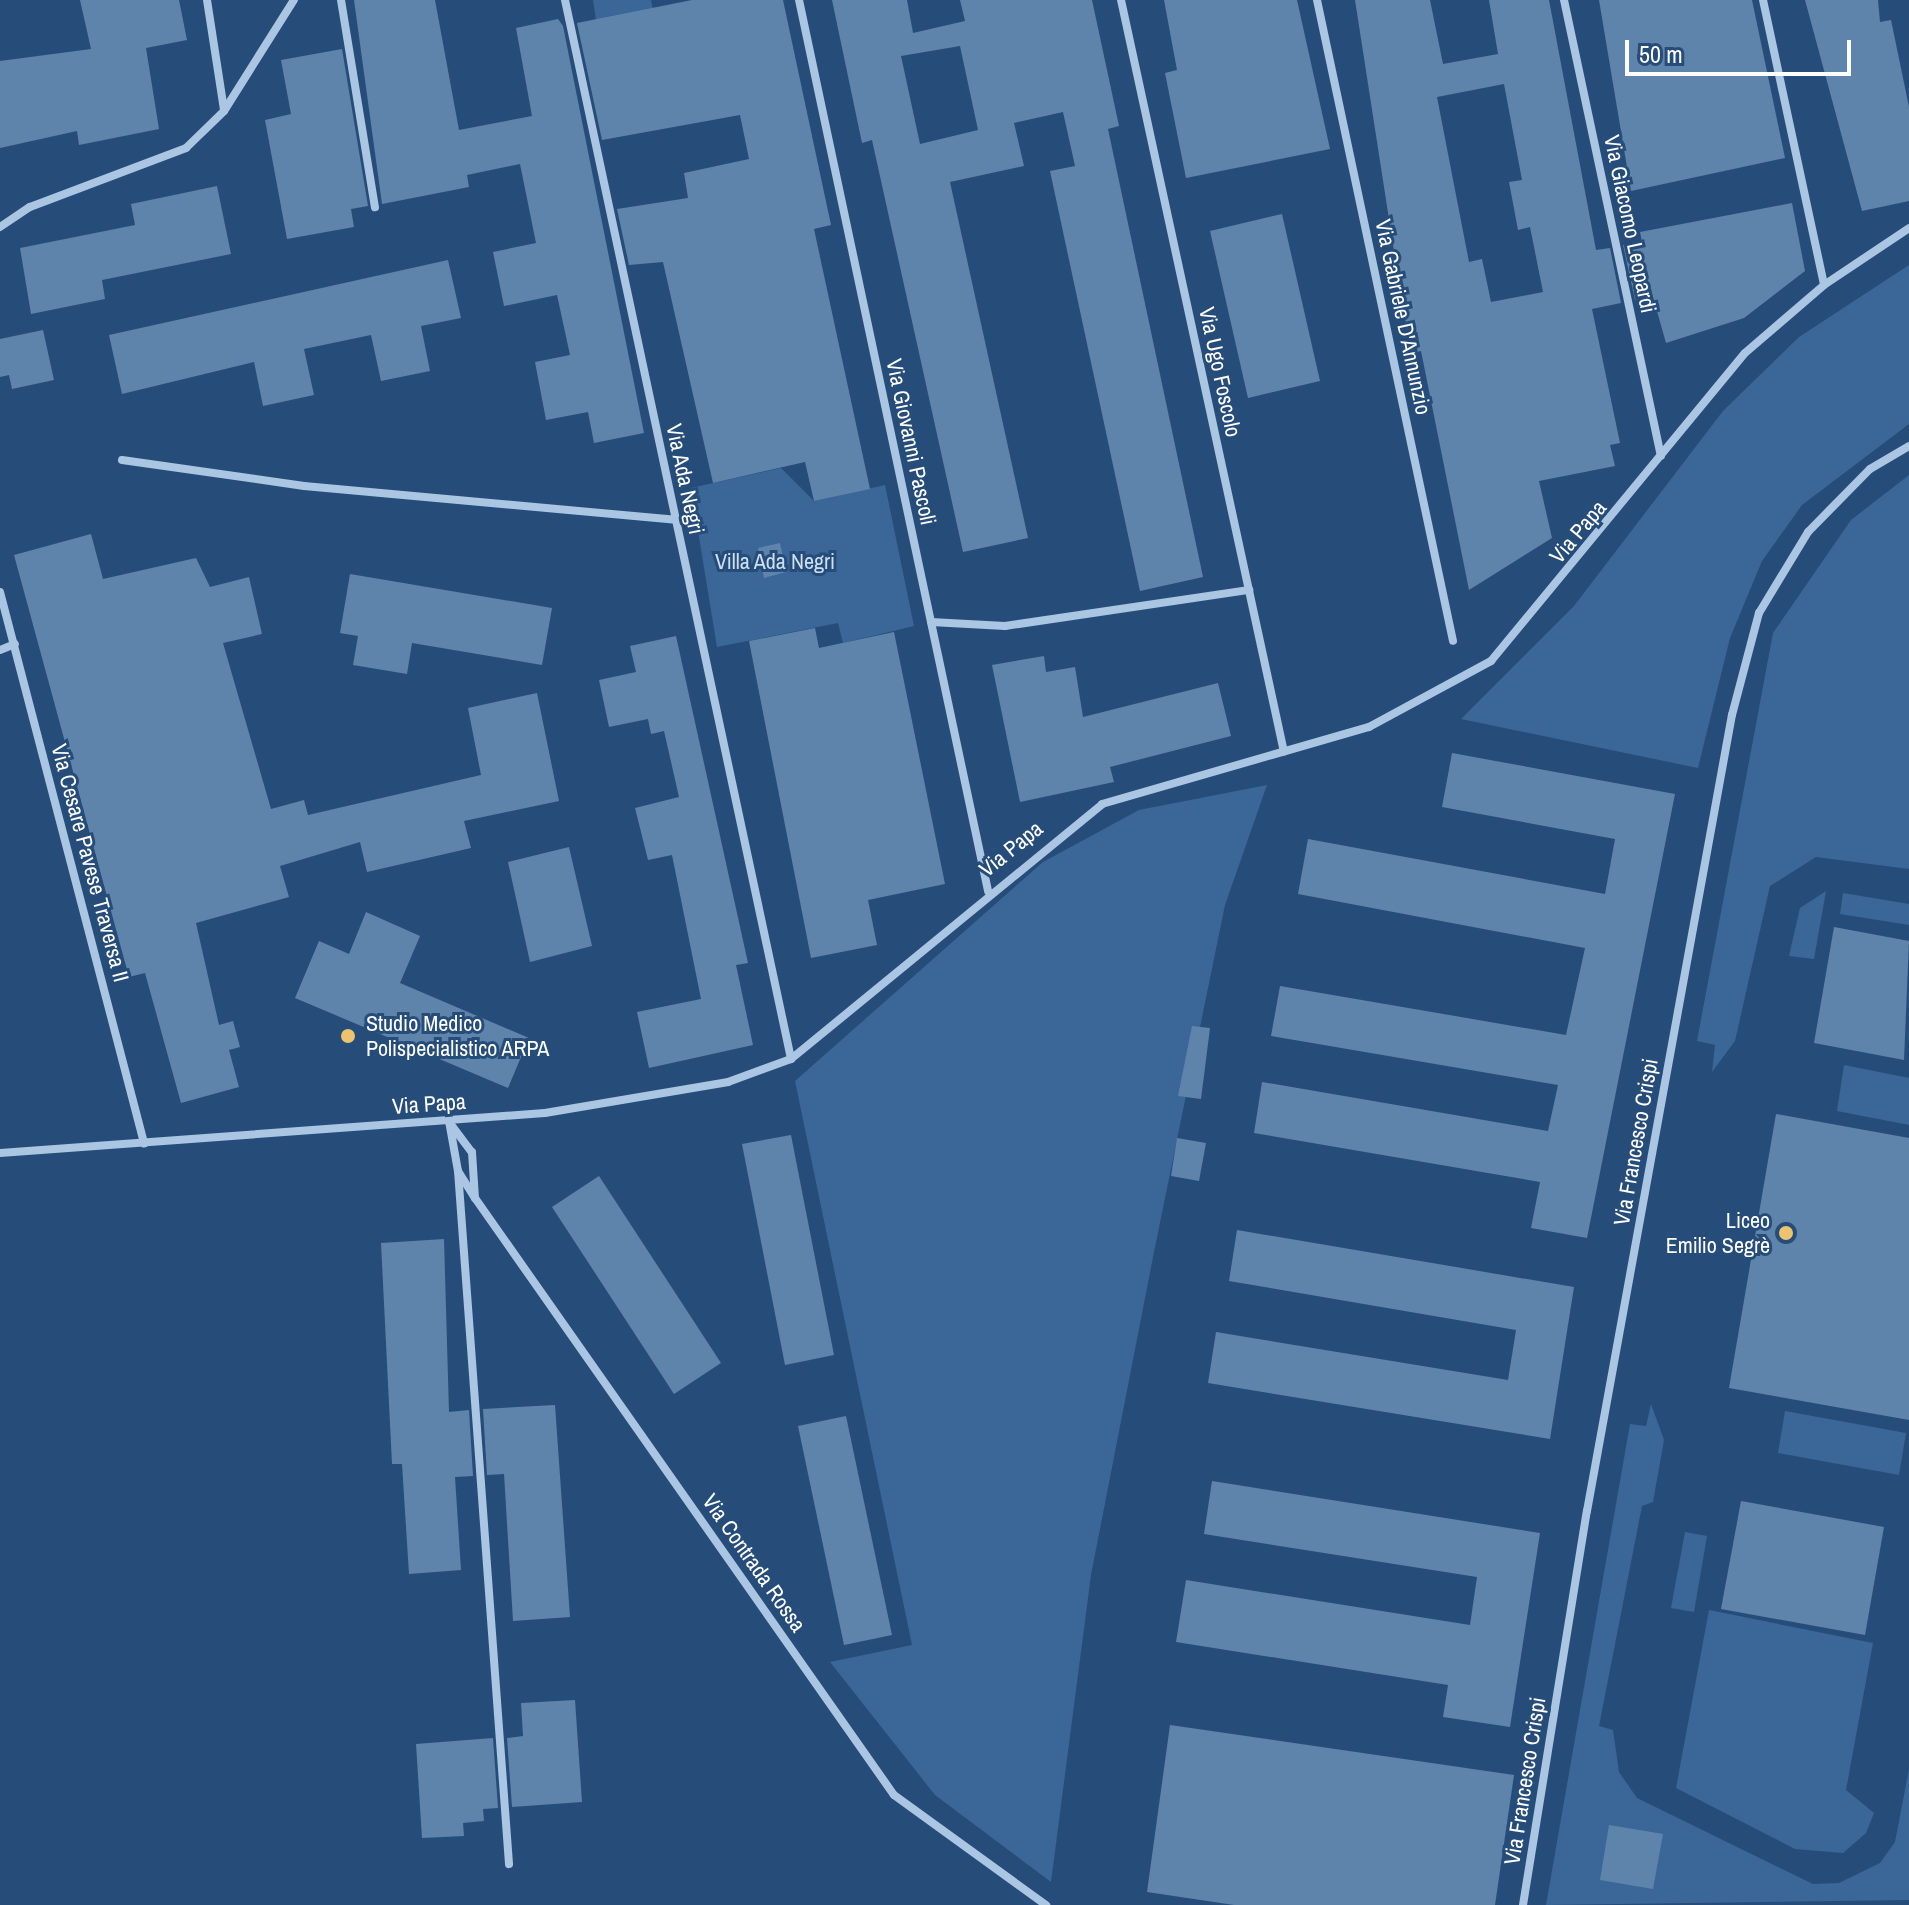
<!DOCTYPE html>
<html>
<head>
<meta charset="utf-8">
<style>
	body { margin:0 }
	#map { position:relative; width:1909px; height:1905px; overflow:hidden; background:#264d7a; font-family:"Archivo Narrow",sans-serif }
	div>[style] { position:absolute }
	[style*='--x'] { left:calc(var(--x)*1px); top:calc(var(--y)*1px); width:calc(var(--w)*1px); rotate:calc(var(--a)*1deg) }
	.green>* { inset:0; background:#3a6797 }
	.building>* { inset:0; background:#5f84ab }
	.street>* { height:8px; margin:-4px; padding:0 4px; transform-origin:4px; border-radius:4px; background:#aac6e3 }
	.dots>* { width:22px; height:22px; translate:-50% -50%; box-sizing:border-box; border:4px solid #264d7a; border-radius:50% }
	span { translate:-50% -50%; white-space:nowrap; text-align:center; line-height:1.15; -webkit-text-stroke:6px #264d7a; paint-order:stroke }
	.street-label { font-size:22px; color:#fff }
	.park-label { font-size:22px; color:#ccdff3 }
	.poi-label { font-size:22px; color:#fff }
	.left { translate:0 -50%; text-align:left }
	.right { translate:-100% -50%; text-align:right }
	.scale { position:absolute; left:1625px; top:40px; width:226px; height:36px; box-sizing:border-box; border:4px solid #fff; border-top:0; padding-left:10px; font-size:24px; line-height:28px; white-space:nowrap; color:#fff; -webkit-text-stroke:6px #264d7a; paint-order:stroke }
</style>
</head>
<body>
<div id="map">
	<div class="green">
		<div style="clip-path:polygon(593px 0,651px 0,653px 10px,596px 20px)"></div>
		<div style="clip-path:polygon(1909px 265px,1909px 424px,1802px 505px,1762px 561px,1730px 638px,1698px 768px,1461px 719px,1574px 606px,1723px 411px,1799px 337px)"></div>
		<div style="clip-path:polygon(781px 468px,814px 501px,885px 485px,914px 626px,843px 643px,838px 623px,717px 647px,691px 488px)"></div>
		<div style="clip-path:polygon(1909px 475px,1909px 869px,1816px 857px,1770px 886px,1735px 1041px,1712px 1072px,1715px 1045px,1697px 1041px,1773px 633px,1851px 520px)"></div>
		<div style="clip-path:polygon(1267px 785px,1225px 905px,1154px 1252px,1091px 1575px,1051px 1882px,935px 1795px,830px 1662px,912px 1645px,795px 1081px,1043px 862px,1139px 810px)"></div>
		<div style="clip-path:polygon(1826px 891px,1814px 959px,1789px 956px,1800px 908px)"></div>
		<div style="clip-path:polygon(1843px 893px,1909px 904px,1909px 925px,1840px 914px)"></div>
		<div style="clip-path:polygon(1844px 1065px,1909px 1078px,1909px 1125px,1837px 1111px)"></div>
		<div style="clip-path:polygon(1651px 1404px,1664px 1440px,1653px 1502px,1642px 1506px,1599px 1726px,1613px 1730px,1619px 1772px,1637px 1798px,1813px 1884px,1839px 1883px,1880px 1863px,1895px 1842px,1909px 1769px,1909px 1900px,1546px 1905px,1630px 1424px,1646px 1426px)"></div>
		<div style="clip-path:polygon(1785px 1411px,1906px 1433px,1899px 1475px,1778px 1453px)"></div>
		<div style="clip-path:polygon(1685px 1532px,1707px 1536px,1694px 1612px,1671px 1608px)"></div>
		<div style="clip-path:polygon(1709px 1610px,1873px 1643px,1846px 1790px,1874px 1813px,1866px 1833px,1843px 1853px,1795px 1849px,1676px 1788px)"></div>
	</div>
	<div class="building">
		<div style="clip-path:polygon(80px 0,179px 0,187px 40px,146px 48px,159px 129px,79px 145px,77px 131px,0 148px,0 61px,91px 49px)"></div>
		<div style="clip-path:polygon(354px 0,435px 0,459px 130px,532px 116px,516px 28px,558px 19px,563px 26px,644px 433px,594px 443px,588px 412px,546px 420px,535px 362px,570px 355px,557px 295px,504px 306px,493px 252px,536px 243px,520px 164px,467px 175px,469px 187px,382px 204px)"></div>
		<div style="clip-path:polygon(692px 0,783px 0,831px 225px,814px 229px,870px 489px,814px 501px,805px 462px,713px 483px,663px 262px,629px 265px,617px 209px,688px 198px,684px 173px,749px 159px,740px 115px,602px 140px,577px 23px)"></div>
		<div style="clip-path:polygon(evenodd,832px 0,907px 0,913px 33px,965px 21px,960px 0,1092px 0,1119px 126px,1108px 129px,1203px 577px,1140px 591px,1050px 171px,1075px 166px,1063px 112px,1014px 123px,1024px 166px,950px 182px,1028px 538px,963px 552px,872px 140px,862px 143px,832px 0,960px 46px,978px 130px,920px 144px,901px 56px,960px 46px)"></div>
		<div style="clip-path:polygon(1164px 0,1297px 0,1330px 149px,1186px 178px,1165px 73px,1177px 70px)"></div>
		<div style="clip-path:polygon(evenodd,1355px 0,1430px 0,1443px 64px,1498px 54px,1489px 0,1549px 0,1596px 250px,1610px 248px,1621px 303px,1592px 309px,1620px 443px,1610px 445px,1615px 466px,1539px 481px,1552px 538px,1469px 590px,1421px 351px,1412px 353px,1402px 303px,1355px 0,1504px 84px,1522px 180px,1509px 182px,1518px 230px,1530px 227px,1543px 292px,1491px 302px,1482px 259px,1469px 262px,1437px 97px,1504px 84px)"></div>
		<div style="clip-path:polygon(1599px 0,1752px 0,1785px 158px,1631px 191px)"></div>
		<div style="clip-path:polygon(1805px 0,1878px 0,1880px 22px,1891px 20px,1909px 107px,1909px 201px,1862px 211px)"></div>
		<div style="clip-path:polygon(342px 49px,368px 206px,351px 209px,354px 227px,287px 239px,265px 120px,291px 114px,281px 60px)"></div>
		<div style="clip-path:polygon(217px 186px,231px 254px,102px 280px,105px 299px,31px 314px,20px 248px,135px 225px,131px 204px)"></div>
		<div style="clip-path:polygon(1792px 203px,1805px 271px,1744px 318px,1666px 343px,1653px 297px,1635px 300px,1623px 245px,1642px 242px,1640px 232px)"></div>
		<div style="clip-path:polygon(1282px 214px,1320px 381px,1248px 398px,1210px 231px)"></div>
		<div style="clip-path:polygon(448px 260px,461px 318px,421px 326px,430px 371px,381px 381px,371px 335px,304px 349px,314px 395px,263px 406px,254px 362px,122px 394px,109px 335px)"></div>
		<div style="clip-path:polygon(43px 330px,54px 380px,12px 389px,9px 375px,0 377px,0 339px)"></div>
		<div style="clip-path:polygon(91px 534px,103px 579px,196px 558px,210px 587px,249px 577px,262px 634px,223px 643px,271px 809px,304px 800px,308px 815px,481px 775px,468px 708px,537px 693px,559px 801px,464px 821px,471px 848px,367px 872px,360px 842px,280px 866px,289px 897px,196px 923px,219px 1025px,233px 1021px,240px 1047px,229px 1050px,239px 1087px,181px 1103px,145px 973px,129px 977px,14px 555px)"></div>
		<div style="clip-path:polygon(780px 543px,786px 572px,764px 578px,758px 548px)"></div>
		<div style="clip-path:polygon(350px 574px,552px 608px,542px 665px,412px 643px,407px 674px,353px 665px,358px 636px,340px 633px)"></div>
		<div style="clip-path:polygon(815px 628px,819px 648px,894px 632px,945px 884px,868px 900px,877px 945px,811px 958px,749px 641px)"></div>
		<div style="clip-path:polygon(676px 636px,748px 963px,736px 965px,753px 1045px,649px 1068px,637px 1012px,701px 999px,672px 855px,648px 860px,635px 808px,679px 797px,664px 731px,651px 734px,648px 719px,609px 727px,599px 680px,636px 672px,630px 646px)"></div>
		<div style="clip-path:polygon(1044px 656px,1046px 672px,1075px 667px,1083px 717px,1218px 683px,1231px 736px,1110px 767px,1114px 782px,1020px 802px,992px 665px)"></div>
		<div style="clip-path:polygon(1452px 753px,1675px 794px,1587px 1238px,1531px 1228px,1540px 1182px,1254px 1133px,1262px 1082px,1548px 1131px,1558px 1085px,1271px 1036px,1280px 986px,1566px 1035px,1585px 948px,1298px 894px,1308px 839px,1605px 894px,1615px 839px,1442px 807px)"></div>
		<div style="clip-path:polygon(569px 847px,592px 946px,530px 962px,508px 862px)"></div>
		<div style="clip-path:polygon(366px 912px,420px 936px,400px 983px,529px 1038px,508px 1088px,295px 998px,319px 941px,349px 954px)"></div>
		<div style="clip-path:polygon(1834px 927px,1909px 941px,1904px 1060px,1814px 1043px)"></div>
		<div style="clip-path:polygon(1192px 1026px,1210px 1028px,1201px 1099px,1178px 1096px)"></div>
		<div style="clip-path:polygon(1776px 1114px,1909px 1138px,1909px 1420px,1729px 1388px)"></div>
		<div style="clip-path:polygon(791px 1135px,834px 1355px,785px 1365px,742px 1144px)"></div>
		<div style="clip-path:polygon(1177px 1138px,1206px 1143px,1199px 1181px,1171px 1176px)"></div>
		<div style="clip-path:polygon(599px 1176px,721px 1363px,674px 1394px,552px 1207px)"></div>
		<div style="clip-path:polygon(1237px 1230px,1574px 1287px,1550px 1439px,1208px 1383px,1216px 1332px,1508px 1380px,1516px 1330px,1229px 1281px)"></div>
		<div style="clip-path:polygon(444px 1239px,449px 1412px,469px 1410px,473px 1476px,455px 1477px,461px 1570px,409px 1574px,402px 1464px,392px 1464px,381px 1243px)"></div>
		<div style="clip-path:polygon(555px 1405px,570px 1617px,513px 1621px,504px 1474px,487px 1475px,483px 1409px)"></div>
		<div style="clip-path:polygon(846px 1416px,892px 1635px,844px 1645px,798px 1426px)"></div>
		<div style="clip-path:polygon(1212px 1481px,1540px 1533px,1510px 1727px,1443px 1717px,1448px 1685px,1176px 1642px,1186px 1580px,1470px 1625px,1477px 1577px,1204px 1534px)"></div>
		<div style="clip-path:polygon(1741px 1501px,1884px 1527px,1865px 1635px,1721px 1609px)"></div>
		<div style="clip-path:polygon(575px 1700px,582px 1802px,512px 1807px,507px 1738px,523px 1736px,521px 1703px)"></div>
		<div style="clip-path:polygon(1170px 1725px,1514px 1775px,1495px 1905px,1234px 1905px,1147px 1892px)"></div>
		<div style="clip-path:polygon(493px 1738px,498px 1808px,483px 1809px,484px 1821px,463px 1823px,464px 1836px,422px 1838px,416px 1744px)"></div>
		<div style="clip-path:polygon(1609px 1825px,1663px 1834px,1653px 1889px,1600px 1880px)"></div>
	</div>
	<div class="street">
		<div style="--x:207;--y:0;--w:111;--a:81.2"></div>
		<div style="--x:341;--y:0;--w:210;--a:80.7"></div>
		<div style="--x:565;--y:0;--w:1083;--a:77.95"></div>
		<div style="--x:799;--y:0;--w:911;--a:78.02"></div>
		<div style="--x:1121;--y:0;--w:769;--a:77.77"></div>
		<div style="--x:1317;--y:0;--w:655;--a:78.02"></div>
		<div style="--x:1564;--y:0;--w:466;--a:78"></div>
		<div style="--x:1763;--y:0;--w:291;--a:77.9"></div>
		<div style="--x:0;--y:227;--w:36;--a:-34"></div>
		<div style="--x:30;--y:207;--w:167;--a:-20.7"></div>
		<div style="--x:186;--y:148;--w:53;--a:-44.2"></div>
		<div style="--x:224;--y:111;--w:131;--a:-57.8"></div>
		<div style="--x:122;--y:460;--w:184;--a:8.1"></div>
		<div style="--x:304;--y:486;--w:373;--a:5.2"></div>
		<div style="--x:0;--y:592;--w:570;--a:75.35"></div>
		<div style="--x:931;--y:622;--w:74;--a:3.1"></div>
		<div style="--x:1005;--y:626;--w:247;--a:-8.4"></div>
		<div style="--x:0;--y:650;--w:16;--a:-22"></div>
		<div style="--x:449;--y:1121;--w:51;--a:79.8"></div>
		<div style="--x:458;--y:1171;--w:32;--a:58"></div>
		<div style="--x:475;--y:1198;--w:729;--a:54.94"></div>
		<div style="--x:894;--y:1795;--w:188;--a:35.9"></div>
		<div style="--x:449;--y:1122;--w:38;--a:53"></div>
		<div style="--x:472;--y:1152;--w:46;--a:86.3"></div>
		<div style="--x:0;--y:1153;--w:546;--a:-4.2"></div>
		<div style="--x:545;--y:1113;--w:186;--a:-9.6"></div>
		<div style="--x:728;--y:1082;--w:67;--a:-20.1"></div>
		<div style="--x:791;--y:1059;--w:402;--a:-39.3"></div>
		<div style="--x:1102;--y:804;--w:278;--a:-16.1"></div>
		<div style="--x:1369;--y:727;--w:139;--a:-28.4"></div>
		<div style="--x:1491;--y:661;--w:399;--a:-50.5"></div>
		<div style="--x:1745;--y:353;--w:104;--a:-40.7"></div>
		<div style="--x:1824;--y:285;--w:102;--a:-33.8"></div>
		<div style="--x:458;--y:1171;--w:695;--a:85.79"></div>
		<div style="--x:1523;--y:1905;--w:399;--a:-80.8"></div>
		<div style="--x:1587;--y:1511;--w:809;--a:-79.68"></div>
		<div style="--x:1732;--y:715;--w:106;--a:-75.2"></div>
		<div style="--x:1759;--y:613;--w:95;--a:-58.8"></div>
		<div style="--x:1808;--y:532;--w:88;--a:-45.5"></div>
		<div style="--x:1870;--y:469;--w:45;--a:-30.5"></div>
	</div>
	<div class="dots">
		<div style="left:348px;top:1036px;background:#ecc46f"></div>
		<div style="left:1786px;top:1233px;background:#ecc46f"></div>
	</div>
	<div class="street-label">
		<span style="left:1630px;top:224px;rotate:78deg">Via Giacomo Leopardi</span>
		<span style="left:1403px;top:317px;rotate:78deg">Via Gabriele D'Annunzio</span>
		<span style="left:1220px;top:372px;rotate:78deg">Via Ugo Foscolo</span>
		<span style="left:911px;top:442px;rotate:78deg">Via Giovanni Pascoli</span>
		<span style="left:685px;top:479px;rotate:78deg">Via Ada Negri</span>
		<span style="left:1578px;top:532px;rotate:-50deg">Via Papa</span>
		<span style="left:1011px;top:849px;rotate:-39deg">Via Papa</span>
		<span style="left:90px;top:863px;rotate:75deg">Via Cesare Pavese Traversa II</span>
		<span style="left:429px;top:1104px;rotate:-4deg">Via Papa</span>
		<span style="left:1636px;top:1142px;rotate:-80deg">Via Francesco Crispi</span>
		<span style="left:754px;top:1563px;rotate:55deg">Via Contrada Rossa</span>
		<span style="left:1525px;top:1781px;rotate:-81deg">Via Francesco Crispi</span>
	</div>
	<div class="park-label">
		<span style="left:775px;top:562px">Villa Ada Negri</span>
	</div>
	<div class="poi-label">
		<span class="left" style="left:366px;top:1036px">Studio Medico<br>Polispecialistico ARPA</span>
		<span class="right" style="left:1770px;top:1233px">Liceo<br>Emilio Segrè</span>
	</div>
	<div class="scale">50 m</div>
</div>
</body>
</html>
